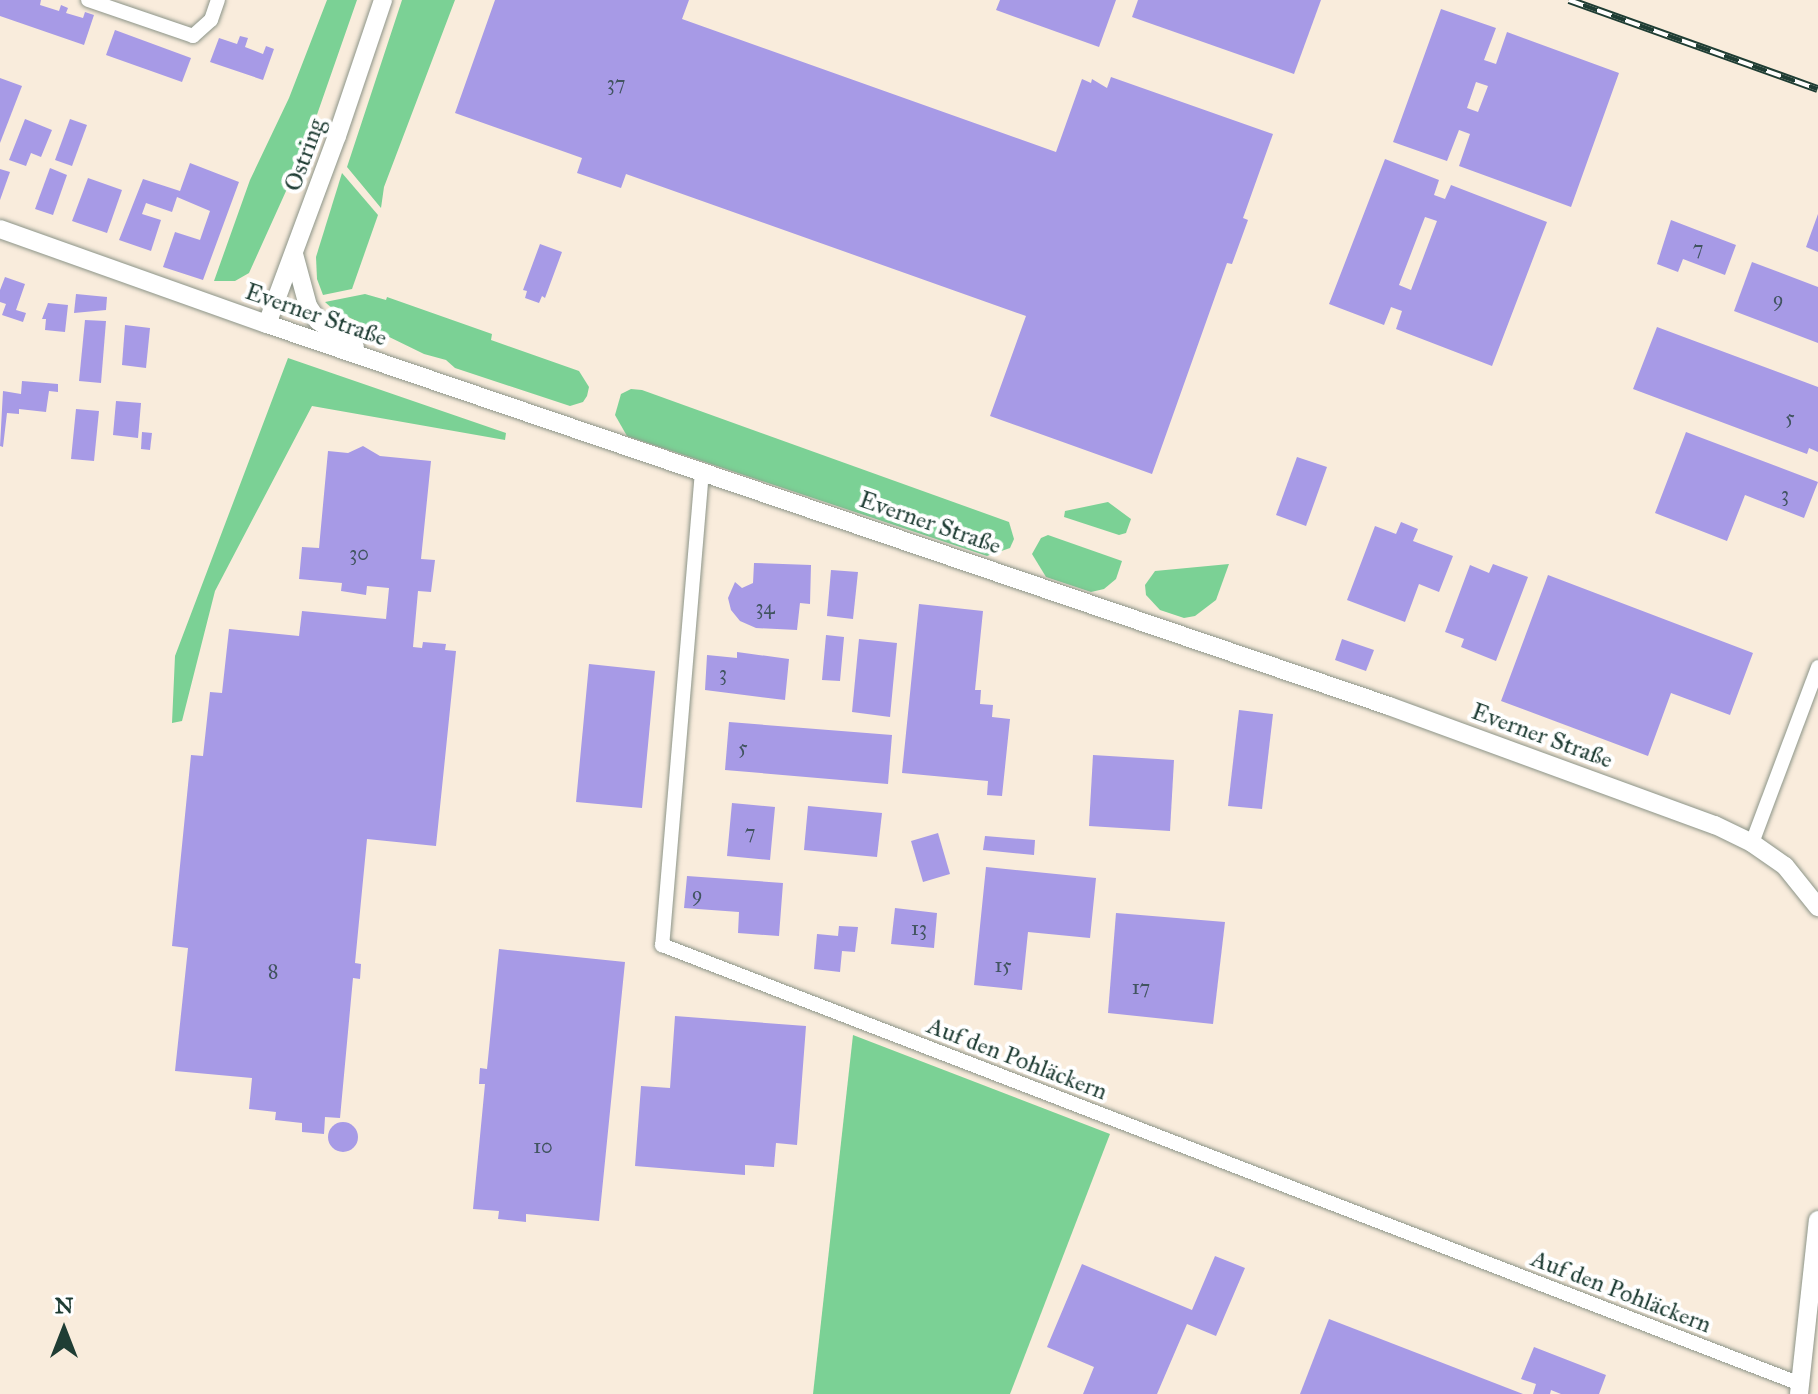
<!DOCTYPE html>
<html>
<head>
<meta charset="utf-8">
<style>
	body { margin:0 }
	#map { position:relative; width:1818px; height:1394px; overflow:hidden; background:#f9ecdc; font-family:"IM FELL Great Primer",serif }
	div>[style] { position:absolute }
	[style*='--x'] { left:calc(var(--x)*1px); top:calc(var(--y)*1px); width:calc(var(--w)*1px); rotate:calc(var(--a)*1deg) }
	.green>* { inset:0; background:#7bd195 }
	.building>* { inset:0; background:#a79ae6 }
	.round { border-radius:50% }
	.roads { filter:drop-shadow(0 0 2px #8c9488) drop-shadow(0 0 2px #8c9488) }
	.minor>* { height:14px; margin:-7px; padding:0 7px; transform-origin:7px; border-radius:7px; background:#fff }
	.tertiary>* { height:18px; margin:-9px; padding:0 9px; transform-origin:9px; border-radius:9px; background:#fff }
	.rail>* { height:8px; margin-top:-4px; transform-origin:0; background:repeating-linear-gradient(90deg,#fff 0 15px,#1f3d34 0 30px); box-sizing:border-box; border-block:2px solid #1f3d34 }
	span { translate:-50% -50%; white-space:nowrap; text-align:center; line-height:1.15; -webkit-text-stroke:8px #fff; paint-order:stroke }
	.number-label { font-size:20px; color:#415460 }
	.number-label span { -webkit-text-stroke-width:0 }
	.street-label { font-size:24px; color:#1f3d34 }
	.north { position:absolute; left:24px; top:1290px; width:80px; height:80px; -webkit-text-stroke:6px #fff; paint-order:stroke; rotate:0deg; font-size:22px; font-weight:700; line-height:32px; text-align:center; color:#1f3d34 }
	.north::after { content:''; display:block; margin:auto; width:28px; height:36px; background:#1f3d34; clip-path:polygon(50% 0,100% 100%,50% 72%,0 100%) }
</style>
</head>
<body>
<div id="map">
	<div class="green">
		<div style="clip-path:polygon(327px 0,357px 0,305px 149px,249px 273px,235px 281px,214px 281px,250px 180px,289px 98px)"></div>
		<div style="clip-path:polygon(402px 0,455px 0,384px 187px,381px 208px,347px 167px)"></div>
		<div style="clip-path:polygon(342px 173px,378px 215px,352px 289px,323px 295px,317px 279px,316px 257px)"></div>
		<div style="clip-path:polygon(365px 294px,386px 300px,387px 297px,492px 334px,491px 340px,579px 371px,589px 387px,587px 396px,583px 402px,570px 406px,455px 368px,446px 360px,424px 354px,334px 310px,325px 302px)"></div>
		<div style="clip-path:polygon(288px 358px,506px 433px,505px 440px,312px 406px,215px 591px,182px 721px,172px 723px,175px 656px)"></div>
		<div style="clip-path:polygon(631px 389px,642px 390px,1009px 522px,1014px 539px,1010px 548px,987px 556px,627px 436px,615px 415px,621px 394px)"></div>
		<div style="clip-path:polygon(1108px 502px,1131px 519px,1126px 533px,1119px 535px,1064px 517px,1065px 511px)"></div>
		<div style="clip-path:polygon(1048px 535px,1122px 561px,1116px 579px,1104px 589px,1091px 592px,1046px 577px,1032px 554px,1041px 538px)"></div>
		<div style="clip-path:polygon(1229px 564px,1216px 600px,1195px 616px,1184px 618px,1160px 610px,1146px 595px,1145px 585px,1155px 571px)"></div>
		<div style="clip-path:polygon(853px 1035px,1110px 1134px,1010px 1394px,813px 1394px)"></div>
	</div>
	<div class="building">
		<div style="clip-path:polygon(0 0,41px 0,40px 5px,59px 11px,61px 5px,68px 8px,66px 13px,83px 18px,85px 12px,94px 15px,84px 45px,0 16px)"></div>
		<div style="clip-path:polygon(495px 0,689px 0,682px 19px,1056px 152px,1082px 79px,1091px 83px,1092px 79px,1107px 88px,1111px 77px,1273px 134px,1243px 218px,1248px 220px,1232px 264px,1227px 263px,1152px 474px,990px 416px,1026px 316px,626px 174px,621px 188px,577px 173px,582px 158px,455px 113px)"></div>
		<div style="clip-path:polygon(1000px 0,1116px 0,1099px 47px,996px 10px)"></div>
		<div style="clip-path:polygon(1138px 0,1321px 0,1294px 74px,1132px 17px)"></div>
		<div style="clip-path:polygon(evenodd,1441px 9px,1496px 28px,1484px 60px,1496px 64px,1507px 32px,1619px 73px,1571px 207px,1459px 166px,1470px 134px,1459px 130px,1447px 161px,1393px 142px,1441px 9px,1476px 82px,1488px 86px,1478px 112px,1467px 108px,1476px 82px)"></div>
		<div style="clip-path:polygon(115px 30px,191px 58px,182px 82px,106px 55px)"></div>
		<div style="clip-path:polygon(240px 36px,248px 38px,245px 47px,263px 54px,266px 46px,274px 49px,263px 80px,210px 62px,219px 38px,237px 44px)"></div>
		<div style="clip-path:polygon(0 78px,22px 86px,0 143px)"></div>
		<div style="clip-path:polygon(25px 119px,52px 130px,41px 157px,31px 153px,26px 166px,9px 160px)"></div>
		<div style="clip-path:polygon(70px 119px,87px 125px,72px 166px,55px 160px)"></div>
		<div style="clip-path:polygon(evenodd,1385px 159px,1439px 180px,1434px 195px,1445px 199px,1451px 185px,1547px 222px,1492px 366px,1396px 329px,1402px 311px,1391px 307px,1384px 325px,1329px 304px,1385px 159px,1425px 217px,1437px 221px,1411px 290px,1399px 285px,1425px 217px)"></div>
		<div style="clip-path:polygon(190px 163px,239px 182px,203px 280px,163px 267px,175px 232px,200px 240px,210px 211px,177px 197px,172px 212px,146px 203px,142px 214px,161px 220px,151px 251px,119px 240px,143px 179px,180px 191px)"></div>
		<div style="clip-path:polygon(50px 168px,67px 175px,53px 215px,35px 209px)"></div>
		<div style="clip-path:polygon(0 169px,10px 172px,0 200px)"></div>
		<div style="clip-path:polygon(88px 178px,122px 190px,107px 233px,72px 221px)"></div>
		<div style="clip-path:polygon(1818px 214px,1818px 252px,1806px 247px)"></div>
		<div style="clip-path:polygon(1671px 220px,1736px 245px,1725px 275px,1683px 259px,1678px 272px,1657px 264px)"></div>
		<div style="clip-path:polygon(540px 244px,562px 252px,545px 298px,542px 296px,539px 303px,525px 298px,527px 291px,523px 290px)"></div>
		<div style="clip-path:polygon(1752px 262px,1818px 287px,1818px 343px,1734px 311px)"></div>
		<div style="clip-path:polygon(5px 277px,25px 284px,16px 310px,26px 313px,23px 322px,2px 315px,6px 304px,0 302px,0 290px)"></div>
		<div style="clip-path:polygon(76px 294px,107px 297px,106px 310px,74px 313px)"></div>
		<div style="clip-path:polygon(48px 303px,68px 305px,65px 332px,45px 330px,46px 319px,42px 319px)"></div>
		<div style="clip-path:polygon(85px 320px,106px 321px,101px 383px,79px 381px)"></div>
		<div style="clip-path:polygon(125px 325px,150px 328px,146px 368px,122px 365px)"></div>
		<div style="clip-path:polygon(1657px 327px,1818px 387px,1818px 452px,1809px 448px,1807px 454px,1633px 389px)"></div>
		<div style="clip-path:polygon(22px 381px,58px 384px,58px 392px,49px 391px,46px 412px,19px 409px,19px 414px,7px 413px,3px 447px,0 446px,3px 391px,21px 394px)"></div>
		<div style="clip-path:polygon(116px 401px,141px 403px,138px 438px,113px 435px)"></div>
		<div style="clip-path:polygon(76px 409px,99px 411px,94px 461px,71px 459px)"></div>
		<div style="clip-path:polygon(142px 432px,152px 433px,150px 450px,141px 449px)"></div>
		<div style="clip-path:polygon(1686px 432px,1818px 482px,1804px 518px,1745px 495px,1727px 541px,1655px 513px)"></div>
		<div style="clip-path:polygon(363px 446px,380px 456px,431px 461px,421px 559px,435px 560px,431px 592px,418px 591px,413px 647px,422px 648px,423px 642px,446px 644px,445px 650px,456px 651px,436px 846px,367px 839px,355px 963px,361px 964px,360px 979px,353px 978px,340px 1118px,325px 1117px,324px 1134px,302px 1132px,302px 1123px,275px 1120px,276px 1112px,249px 1109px,252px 1078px,175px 1071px,188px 948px,172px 946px,191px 755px,203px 756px,210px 692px,222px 693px,229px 629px,299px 636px,302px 611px,386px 619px,389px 588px,367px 586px,366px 595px,341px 591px,342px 583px,299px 579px,302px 547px,319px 548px,328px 451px,348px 453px)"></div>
		<div style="clip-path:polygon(1297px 457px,1327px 467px,1306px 526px,1276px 515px)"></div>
		<div style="clip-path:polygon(1401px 522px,1418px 529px,1413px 541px,1453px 556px,1439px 592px,1419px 584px,1405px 622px,1347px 600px,1375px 526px,1396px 534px)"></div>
		<div style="clip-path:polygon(754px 563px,811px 565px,810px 604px,800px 603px,797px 630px,756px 628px,740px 621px,731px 610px,728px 598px,735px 582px,742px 588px,753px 583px)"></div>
		<div style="clip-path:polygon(1493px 564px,1528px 577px,1496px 661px,1461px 647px,1464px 639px,1445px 632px,1470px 565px,1489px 573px)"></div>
		<div style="clip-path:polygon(831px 570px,858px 572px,853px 619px,827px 616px)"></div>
		<div style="clip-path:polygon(1548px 575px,1753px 653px,1730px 715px,1671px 693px,1648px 756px,1501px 701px)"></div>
		<div style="clip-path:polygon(919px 604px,983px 611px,975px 690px,981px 690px,980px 704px,993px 705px,992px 717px,1010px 719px,1002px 796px,987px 795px,988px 781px,902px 773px)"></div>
		<div style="clip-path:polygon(826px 635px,844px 637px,840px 681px,822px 680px)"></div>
		<div style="clip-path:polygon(859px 639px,897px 643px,890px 717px,852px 712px)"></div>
		<div style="clip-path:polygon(1342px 639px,1374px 650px,1366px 671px,1335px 660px)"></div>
		<div style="clip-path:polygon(737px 652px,789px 659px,785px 700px,705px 690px,707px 655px,737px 658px)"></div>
		<div style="clip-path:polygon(589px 664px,655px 671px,642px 808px,576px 802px)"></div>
		<div style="clip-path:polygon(1239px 710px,1273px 714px,1262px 809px,1228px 806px)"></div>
		<div style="clip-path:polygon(729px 722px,892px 735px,888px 784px,725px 770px)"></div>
		<div style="clip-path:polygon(1093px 755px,1174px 760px,1170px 831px,1089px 826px)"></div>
		<div style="clip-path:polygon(732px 803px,775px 807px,770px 860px,727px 856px)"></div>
		<div style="clip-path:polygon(808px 806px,882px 813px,877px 857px,804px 850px)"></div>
		<div style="clip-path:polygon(938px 833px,950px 874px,923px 882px,911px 841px)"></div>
		<div style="clip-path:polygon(985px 836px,1035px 840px,1034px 855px,983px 850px)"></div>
		<div style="clip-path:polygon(986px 867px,1096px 878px,1090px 938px,1028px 932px,1022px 990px,974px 985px)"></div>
		<div style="clip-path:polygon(687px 876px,783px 883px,779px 936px,738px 933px,739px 912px,684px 908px)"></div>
		<div style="clip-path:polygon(895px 908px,937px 913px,934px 948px,891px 944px)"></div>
		<div style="clip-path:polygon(1116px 913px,1225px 922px,1213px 1024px,1108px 1013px)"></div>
		<div style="clip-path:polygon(839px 926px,858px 927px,855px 952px,842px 951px,840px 972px,814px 969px,817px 934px,838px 936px)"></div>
		<div style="clip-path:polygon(499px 949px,625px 962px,599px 1221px,526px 1214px,526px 1222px,498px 1219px,499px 1211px,473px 1209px,485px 1084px,479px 1084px,480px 1068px,487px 1069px)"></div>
		<div style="clip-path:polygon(675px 1016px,806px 1026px,797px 1145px,776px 1143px,774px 1167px,745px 1165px,745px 1175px,635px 1166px,641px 1086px,670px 1088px)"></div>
		<div class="round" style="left:328px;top:1122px;width:30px;height:30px"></div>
		<div style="clip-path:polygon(1215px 1256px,1245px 1268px,1216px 1336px,1187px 1324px,1157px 1394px,1083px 1394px,1094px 1367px,1047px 1347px,1082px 1264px,1192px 1310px)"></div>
		<div style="clip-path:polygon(1329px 1319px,1523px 1394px,1300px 1394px)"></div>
		<div style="clip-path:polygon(1534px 1347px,1606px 1375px,1599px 1394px,1561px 1394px,1551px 1390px,1550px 1394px,1533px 1394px,1536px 1384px,1521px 1379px)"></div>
	</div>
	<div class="roads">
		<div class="minor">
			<div style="--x:88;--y:0;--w:111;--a:18.9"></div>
			<div style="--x:193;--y:36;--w:24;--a:-42"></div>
			<div style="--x:211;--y:20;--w:21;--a:-71"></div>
			<div style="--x:702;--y:471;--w:476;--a:94.8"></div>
			<div style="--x:662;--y:945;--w:1220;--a:21.09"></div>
			<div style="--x:1752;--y:843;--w:188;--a:-69.4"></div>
		</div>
		<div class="tertiary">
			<div style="--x:0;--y:229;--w:283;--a:19.6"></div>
			<div style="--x:267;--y:324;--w:1185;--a:18.8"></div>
			<div style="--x:1389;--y:706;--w:347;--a:20.1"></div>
			<div style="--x:1715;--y:825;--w:41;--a:25.9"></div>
			<div style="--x:1752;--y:843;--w:40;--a:34.9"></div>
			<div style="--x:1785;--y:866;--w:53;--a:51.2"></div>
			<div style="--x:294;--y:254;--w:54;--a:74.9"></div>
			<div style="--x:308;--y:306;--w:18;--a:56"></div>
			<div style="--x:318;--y:321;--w:45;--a:35.1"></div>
			<div style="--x:267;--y:324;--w:201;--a:-69.6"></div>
			<div style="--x:337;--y:136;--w:144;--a:-71.3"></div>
			<div style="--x:1799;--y:1394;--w:175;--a:-83.8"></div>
		</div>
	</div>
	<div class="rail">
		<div style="--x:1569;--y:0;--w:264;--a:19.7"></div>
	</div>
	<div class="number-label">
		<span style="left:616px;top:83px">37</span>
		<span style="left:1698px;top:248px">7</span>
		<span style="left:1778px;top:299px">9</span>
		<span style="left:1790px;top:417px">5</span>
		<span style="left:1785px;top:494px">3</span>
		<span style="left:359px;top:553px">30</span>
		<span style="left:765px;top:607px">34</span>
		<span style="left:723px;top:673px">3</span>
		<span style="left:743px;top:747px">5</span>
		<span style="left:750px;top:832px">7</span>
		<span style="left:697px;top:894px">9</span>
		<span style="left:919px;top:928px">13</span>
		<span style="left:1003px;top:965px">15</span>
		<span style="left:273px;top:971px">8</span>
		<span style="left:1141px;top:987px">17</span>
		<span style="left:543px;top:1146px">10</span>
	</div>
	<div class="street-label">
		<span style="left:305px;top:155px;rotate:-70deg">Ostring</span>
		<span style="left:316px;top:315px;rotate:19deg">Everner Straße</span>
		<span style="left:930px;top:523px;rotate:19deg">Everner Straße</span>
		<span style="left:1542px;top:736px;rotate:20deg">Everner Straße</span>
		<span style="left:1017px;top:1059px;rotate:21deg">Auf den Pohläckern</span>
		<span style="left:1621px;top:1292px;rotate:21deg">Auf den Pohläckern</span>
	</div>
	<div class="north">N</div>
</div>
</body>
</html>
